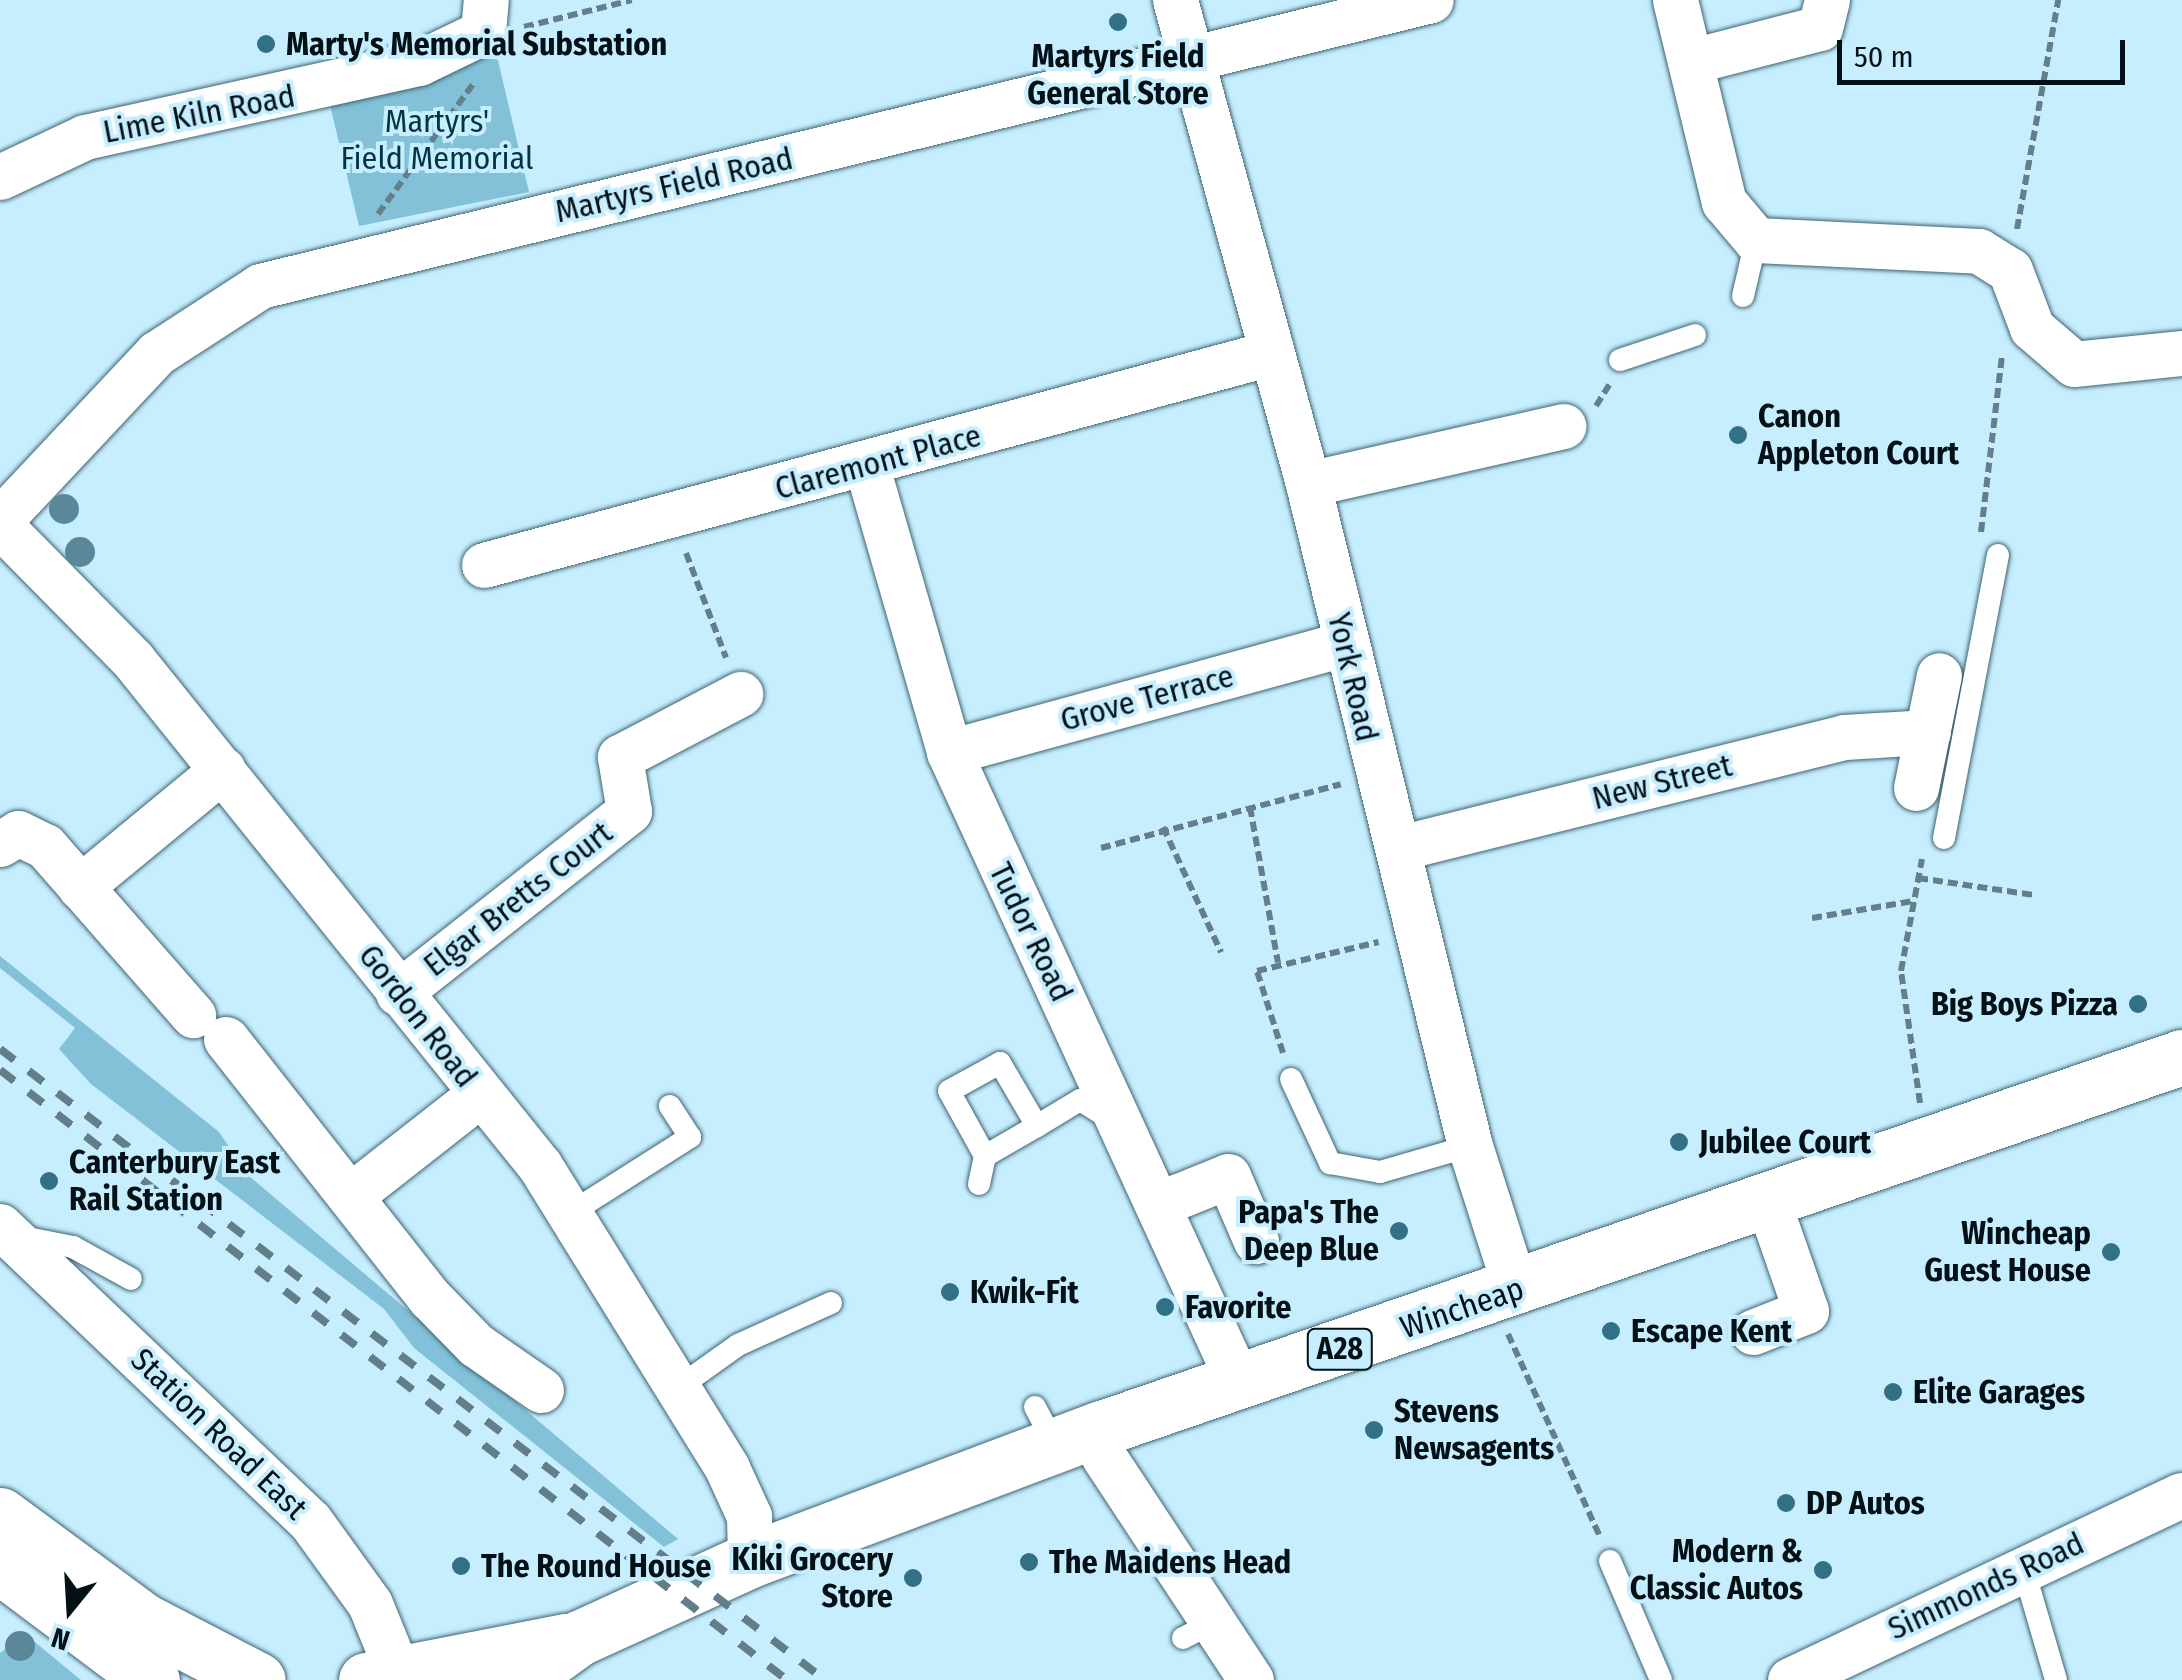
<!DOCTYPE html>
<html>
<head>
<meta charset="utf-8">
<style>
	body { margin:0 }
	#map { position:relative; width:2182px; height:1680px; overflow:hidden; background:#c6eefe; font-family:"Fira Sans Condensed",sans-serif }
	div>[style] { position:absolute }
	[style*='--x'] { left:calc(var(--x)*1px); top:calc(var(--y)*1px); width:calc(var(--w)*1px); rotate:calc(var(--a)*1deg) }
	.green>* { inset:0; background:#83c1d9 }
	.path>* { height:6px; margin-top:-3px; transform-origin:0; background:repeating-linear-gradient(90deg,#657f8a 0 10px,transparent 0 15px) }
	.roads { filter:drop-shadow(0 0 2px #3f6472) drop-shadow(0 0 2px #3f6472) }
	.lane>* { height:22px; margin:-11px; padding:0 11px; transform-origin:11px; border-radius:11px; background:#fff }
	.street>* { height:45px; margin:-22.5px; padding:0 22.5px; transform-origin:22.5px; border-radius:22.5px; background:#fff }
	.highway>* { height:55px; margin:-27.5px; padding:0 27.5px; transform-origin:27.5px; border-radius:27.5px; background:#fff }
	.rail>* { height:8px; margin-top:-4px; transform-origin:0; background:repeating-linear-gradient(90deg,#647e89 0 18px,transparent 0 36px) }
	.trees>* { width:30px; height:30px; margin:-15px; border-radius:50%; background:#5a8898 }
	.dots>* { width:28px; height:28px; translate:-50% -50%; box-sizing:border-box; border:5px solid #c6eefe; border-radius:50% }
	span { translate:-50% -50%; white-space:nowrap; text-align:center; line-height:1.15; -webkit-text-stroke:8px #c6eefe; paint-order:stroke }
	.shield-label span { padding:2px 8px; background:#c6eefe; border:2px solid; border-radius:8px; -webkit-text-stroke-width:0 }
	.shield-label { font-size:30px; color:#031015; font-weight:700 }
	.poi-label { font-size:32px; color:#031015; font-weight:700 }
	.left { translate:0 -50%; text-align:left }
	.right { translate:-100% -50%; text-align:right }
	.street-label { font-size:32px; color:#031015 }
	.park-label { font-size:32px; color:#023544 }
	.north { position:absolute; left:20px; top:1560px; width:100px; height:100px; -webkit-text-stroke:8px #c6eefe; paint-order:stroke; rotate:198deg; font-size:28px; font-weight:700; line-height:40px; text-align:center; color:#031015 }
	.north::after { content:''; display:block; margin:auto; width:35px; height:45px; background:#031015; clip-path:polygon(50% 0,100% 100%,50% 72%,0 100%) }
	.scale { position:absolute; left:1837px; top:40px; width:288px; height:45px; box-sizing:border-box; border:5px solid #031015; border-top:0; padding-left:12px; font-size:30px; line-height:35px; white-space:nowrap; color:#031015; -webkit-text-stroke:8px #c6eefe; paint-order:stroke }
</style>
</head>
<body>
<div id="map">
	<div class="green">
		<div style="clip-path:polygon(496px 52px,529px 192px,359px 226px,329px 101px)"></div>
		<div style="clip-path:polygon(0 956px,219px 1132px,249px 1176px,678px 1539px,664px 1547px,414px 1348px,384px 1309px,91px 1084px,59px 1049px,75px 1028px,0 968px)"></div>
		<div style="clip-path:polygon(25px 1634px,81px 1680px,0 1680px,0 1653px)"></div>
	</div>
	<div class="path">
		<div style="--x:524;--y:27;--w:111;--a:-14"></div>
		<div style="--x:378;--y:214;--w:162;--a:-53.8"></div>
		<div style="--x:2017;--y:229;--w:233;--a:-79.8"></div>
		<div style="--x:1596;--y:406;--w:26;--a:-58"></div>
		<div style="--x:1981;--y:532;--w:178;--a:-83.2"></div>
		<div style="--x:686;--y:553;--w:112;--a:69.1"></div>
		<div style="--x:1250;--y:807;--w:158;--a:79.8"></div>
		<div style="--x:1163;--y:827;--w:138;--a:65.1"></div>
		<div style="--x:1101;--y:848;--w:248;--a:-14.9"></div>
		<div style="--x:1918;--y:878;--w:118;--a:8.3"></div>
		<div style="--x:1812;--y:918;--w:103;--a:-9.5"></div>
		<div style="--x:1283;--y:1053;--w:86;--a:-107.6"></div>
		<div style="--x:1257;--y:971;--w:125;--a:-13.4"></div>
		<div style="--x:1920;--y:1103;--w:133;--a:-98.2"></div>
		<div style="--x:1901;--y:971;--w:114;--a:-79.4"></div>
		<div style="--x:1508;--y:1334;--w:223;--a:65.6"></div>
	</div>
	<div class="roads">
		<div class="lane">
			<div style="--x:1743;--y:296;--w:57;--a:-76.9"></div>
			<div style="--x:1620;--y:360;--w:79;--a:-18.4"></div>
			<div style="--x:1944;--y:838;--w:288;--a:-79.2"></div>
			<div style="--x:1291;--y:1079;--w:93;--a:65.1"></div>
			<div style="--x:1330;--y:1163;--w:51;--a:10.2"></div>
			<div style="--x:1380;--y:1172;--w:94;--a:-16.1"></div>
			<div style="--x:1037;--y:1126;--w:50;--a:-31.2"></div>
			<div style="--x:1080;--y:1100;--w:40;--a:32"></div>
			<div style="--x:979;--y:1184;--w:29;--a:-78"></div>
			<div style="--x:985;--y:1156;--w:74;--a:-119"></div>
			<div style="--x:949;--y:1091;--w:58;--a:-28.8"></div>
			<div style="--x:1000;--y:1063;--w:73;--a:59.6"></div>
			<div style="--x:1037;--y:1126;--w:60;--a:150"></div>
			<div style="--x:572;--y:1212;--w:140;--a:-32.4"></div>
			<div style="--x:690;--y:1137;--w:37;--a:-123"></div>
			<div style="--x:22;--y:1237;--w:52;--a:11.1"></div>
			<div style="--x:73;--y:1247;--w:66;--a:28.9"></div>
			<div style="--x:679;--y:1387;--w:72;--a:-35.4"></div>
			<div style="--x:738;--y:1345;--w:102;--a:-24.3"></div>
			<div style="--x:1035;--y:1407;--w:45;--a:62.3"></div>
			<div style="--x:1610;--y:1561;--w:129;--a:66.8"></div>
			<div style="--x:2023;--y:1567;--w:118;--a:73.7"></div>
			<div style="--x:1183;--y:1638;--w:34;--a:-27"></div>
		</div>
		<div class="street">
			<div style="--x:1175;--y:0;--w:502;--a:74.63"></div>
			<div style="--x:1308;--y:484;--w:682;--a:76.25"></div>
			<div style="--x:1470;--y:1146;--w:151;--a:72.3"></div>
			<div style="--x:1675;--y:0;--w:208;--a:76.4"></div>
			<div style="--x:1724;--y:202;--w:50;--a:49.9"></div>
			<div style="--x:1756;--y:240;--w:223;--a:2.8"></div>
			<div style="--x:1979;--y:251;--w:36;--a:32"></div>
			<div style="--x:2010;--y:270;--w:62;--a:69.2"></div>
			<div style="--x:2032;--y:328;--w:55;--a:40.6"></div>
			<div style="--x:2074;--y:364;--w:109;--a:-5.8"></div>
			<div style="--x:1692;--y:61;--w:132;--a:-14.5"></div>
			<div style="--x:1820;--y:28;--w:29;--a:-76"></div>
			<div style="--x:0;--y:177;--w:94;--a:-25.2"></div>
			<div style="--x:85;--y:137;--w:342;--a:-12.5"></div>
			<div style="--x:419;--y:63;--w:71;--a:-25.8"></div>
			<div style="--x:483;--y:32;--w:32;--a:-85"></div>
			<div style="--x:867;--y:467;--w:297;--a:73.9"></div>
			<div style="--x:949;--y:752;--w:692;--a:65.32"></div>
			<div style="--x:1308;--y:484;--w:262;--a:-12.8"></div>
			<div style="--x:0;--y:520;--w:229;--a:-46.8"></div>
			<div style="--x:157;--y:353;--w:123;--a:-33"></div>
			<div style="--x:260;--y:286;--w:1205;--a:-13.72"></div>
			<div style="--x:0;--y:525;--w:190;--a:45.4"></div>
			<div style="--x:133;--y:660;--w:649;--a:51.19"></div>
			<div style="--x:540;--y:1166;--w:355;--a:58.2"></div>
			<div style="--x:727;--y:1468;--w:53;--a:65.4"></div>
			<div style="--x:749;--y:1516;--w:44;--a:88.7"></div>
			<div style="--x:484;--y:565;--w:815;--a:-15.08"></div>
			<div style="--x:949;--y:752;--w:410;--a:-15.3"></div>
			<div style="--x:1916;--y:788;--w:115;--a:-78.5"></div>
			<div style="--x:0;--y:844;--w:21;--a:-31"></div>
			<div style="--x:18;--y:833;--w:30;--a:26"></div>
			<div style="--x:45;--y:846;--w:225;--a:48.8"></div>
			<div style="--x:1399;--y:848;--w:459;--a:-14"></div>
			<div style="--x:1844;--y:737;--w:84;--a:-3.4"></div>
			<div style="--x:80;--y:887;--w:185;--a:-39.5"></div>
			<div style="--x:398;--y:993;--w:294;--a:-38.2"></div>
			<div style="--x:629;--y:811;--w:55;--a:-99.5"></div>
			<div style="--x:620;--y:757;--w:136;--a:-27.7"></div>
			<div style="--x:226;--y:1039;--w:330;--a:51.8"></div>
			<div style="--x:430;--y:1298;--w:66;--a:45.6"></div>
			<div style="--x:476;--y:1345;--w:79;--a:34.7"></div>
			<div style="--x:350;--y:1196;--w:165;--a:-38.1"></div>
			<div style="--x:1161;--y:1203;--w:72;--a:-21.9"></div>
			<div style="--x:1228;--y:1176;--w:71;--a:66.7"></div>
			<div style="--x:0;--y:1226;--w:428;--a:43.6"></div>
			<div style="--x:310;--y:1521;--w:102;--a:54.1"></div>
			<div style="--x:370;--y:1604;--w:74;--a:67.9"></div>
			<div style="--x:1753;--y:1332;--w:57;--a:-21.6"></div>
			<div style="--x:1806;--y:1311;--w:115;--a:-109.2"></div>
			<div style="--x:1099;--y:1429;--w:28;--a:80"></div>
			<div style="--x:1104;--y:1457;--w:267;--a:56.6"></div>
			<div style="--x:1790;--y:1680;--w:433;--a:-25.3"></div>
		</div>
		<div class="highway">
			<div style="--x:0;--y:1515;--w:179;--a:36.4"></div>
			<div style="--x:144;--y:1621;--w:128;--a:27.4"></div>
			<div style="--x:0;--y:1566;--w:190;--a:36.9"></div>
			<div style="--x:366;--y:1680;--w:202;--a:-11.1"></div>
			<div style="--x:521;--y:1680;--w:72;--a:-35.9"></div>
			<div style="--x:579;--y:1638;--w:188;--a:-24.5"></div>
			<div style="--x:750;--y:1560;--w:373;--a:-20.6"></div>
			<div style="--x:1099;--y:1429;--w:1145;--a:-18.96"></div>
		</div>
	</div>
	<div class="rail">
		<div style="--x:0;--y:1049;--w:1039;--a:37.41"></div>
		<div style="--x:0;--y:1070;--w:996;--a:37.78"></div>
	</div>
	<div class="trees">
		<div style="left:64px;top:509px"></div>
		<div style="left:80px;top:552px"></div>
		<div style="left:20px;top:1646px"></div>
	</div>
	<div class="dots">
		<div style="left:1118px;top:22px;background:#327086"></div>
		<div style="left:266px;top:44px;background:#327086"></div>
		<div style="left:1738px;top:435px;background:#327086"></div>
		<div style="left:2138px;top:1004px;background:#327086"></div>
		<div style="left:1679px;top:1142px;background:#327086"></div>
		<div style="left:49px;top:1181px;background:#327086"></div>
		<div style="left:1399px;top:1231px;background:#327086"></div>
		<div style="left:2111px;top:1252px;background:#327086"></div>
		<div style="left:950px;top:1292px;background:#327086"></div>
		<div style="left:1165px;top:1307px;background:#327086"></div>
		<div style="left:1611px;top:1331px;background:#327086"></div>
		<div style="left:1893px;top:1392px;background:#327086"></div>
		<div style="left:1374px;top:1430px;background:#327086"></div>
		<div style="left:1786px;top:1503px;background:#327086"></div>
		<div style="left:1029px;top:1562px;background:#327086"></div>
		<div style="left:461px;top:1566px;background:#327086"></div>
		<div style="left:1823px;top:1570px;background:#327086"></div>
		<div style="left:913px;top:1578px;background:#327086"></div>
	</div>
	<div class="shield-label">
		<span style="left:1340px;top:1349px">A28</span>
	</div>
	<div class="poi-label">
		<span class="left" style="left:286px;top:44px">Marty's Memorial Substation</span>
		<span style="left:1118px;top:75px">Martyrs Field<br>General Store</span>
		<span class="left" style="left:1758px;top:435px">Canon<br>Appleton Court</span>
		<span class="right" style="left:2118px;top:1004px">Big Boys Pizza</span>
		<span class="left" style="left:1699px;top:1142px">Jubilee Court</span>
		<span class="left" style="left:69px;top:1181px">Canterbury East<br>Rail Station</span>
		<span class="right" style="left:1379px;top:1231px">Papa's The<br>Deep Blue</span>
		<span class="right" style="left:2091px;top:1252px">Wincheap<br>Guest House</span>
		<span class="left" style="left:970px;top:1292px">Kwik-Fit</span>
		<span class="left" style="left:1185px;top:1307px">Favorite</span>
		<span class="left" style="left:1631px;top:1331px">Escape Kent</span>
		<span class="left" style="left:1913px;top:1392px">Elite Garages</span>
		<span class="left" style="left:1394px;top:1430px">Stevens<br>Newsagents</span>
		<span class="left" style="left:1806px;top:1503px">DP Autos</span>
		<span class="right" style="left:1803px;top:1570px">Modern &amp;<br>Classic Autos</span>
		<span class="right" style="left:893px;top:1578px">Kiki Grocery<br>Store</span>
		<span class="left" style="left:1049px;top:1562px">The Maidens Head</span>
		<span class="left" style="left:481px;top:1566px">The Round House</span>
	</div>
	<div class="street-label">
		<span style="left:199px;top:114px;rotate:-11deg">Lime Kiln Road</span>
		<span style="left:674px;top:185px;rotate:-13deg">Martyrs Field Road</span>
		<span style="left:878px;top:462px;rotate:-15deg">Claremont Place</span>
		<span style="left:1353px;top:677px;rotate:77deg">York Road</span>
		<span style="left:1147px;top:698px;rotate:-15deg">Grove Terrace</span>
		<span style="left:1662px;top:782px;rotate:-14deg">New Street</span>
		<span style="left:518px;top:899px;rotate:-38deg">Elgar Bretts Court</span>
		<span style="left:1031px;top:932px;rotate:64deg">Tudor Road</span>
		<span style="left:418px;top:1016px;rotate:52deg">Gordon Road</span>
		<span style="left:1462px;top:1308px;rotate:-19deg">Wincheap</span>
		<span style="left:219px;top:1434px;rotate:44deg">Station Road East</span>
		<span style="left:1986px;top:1586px;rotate:-25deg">Simmonds Road</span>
	</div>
	<div class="park-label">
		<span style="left:437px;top:140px">Martyrs'<br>Field Memorial</span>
	</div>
	<div class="north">N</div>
	<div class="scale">50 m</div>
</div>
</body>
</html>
